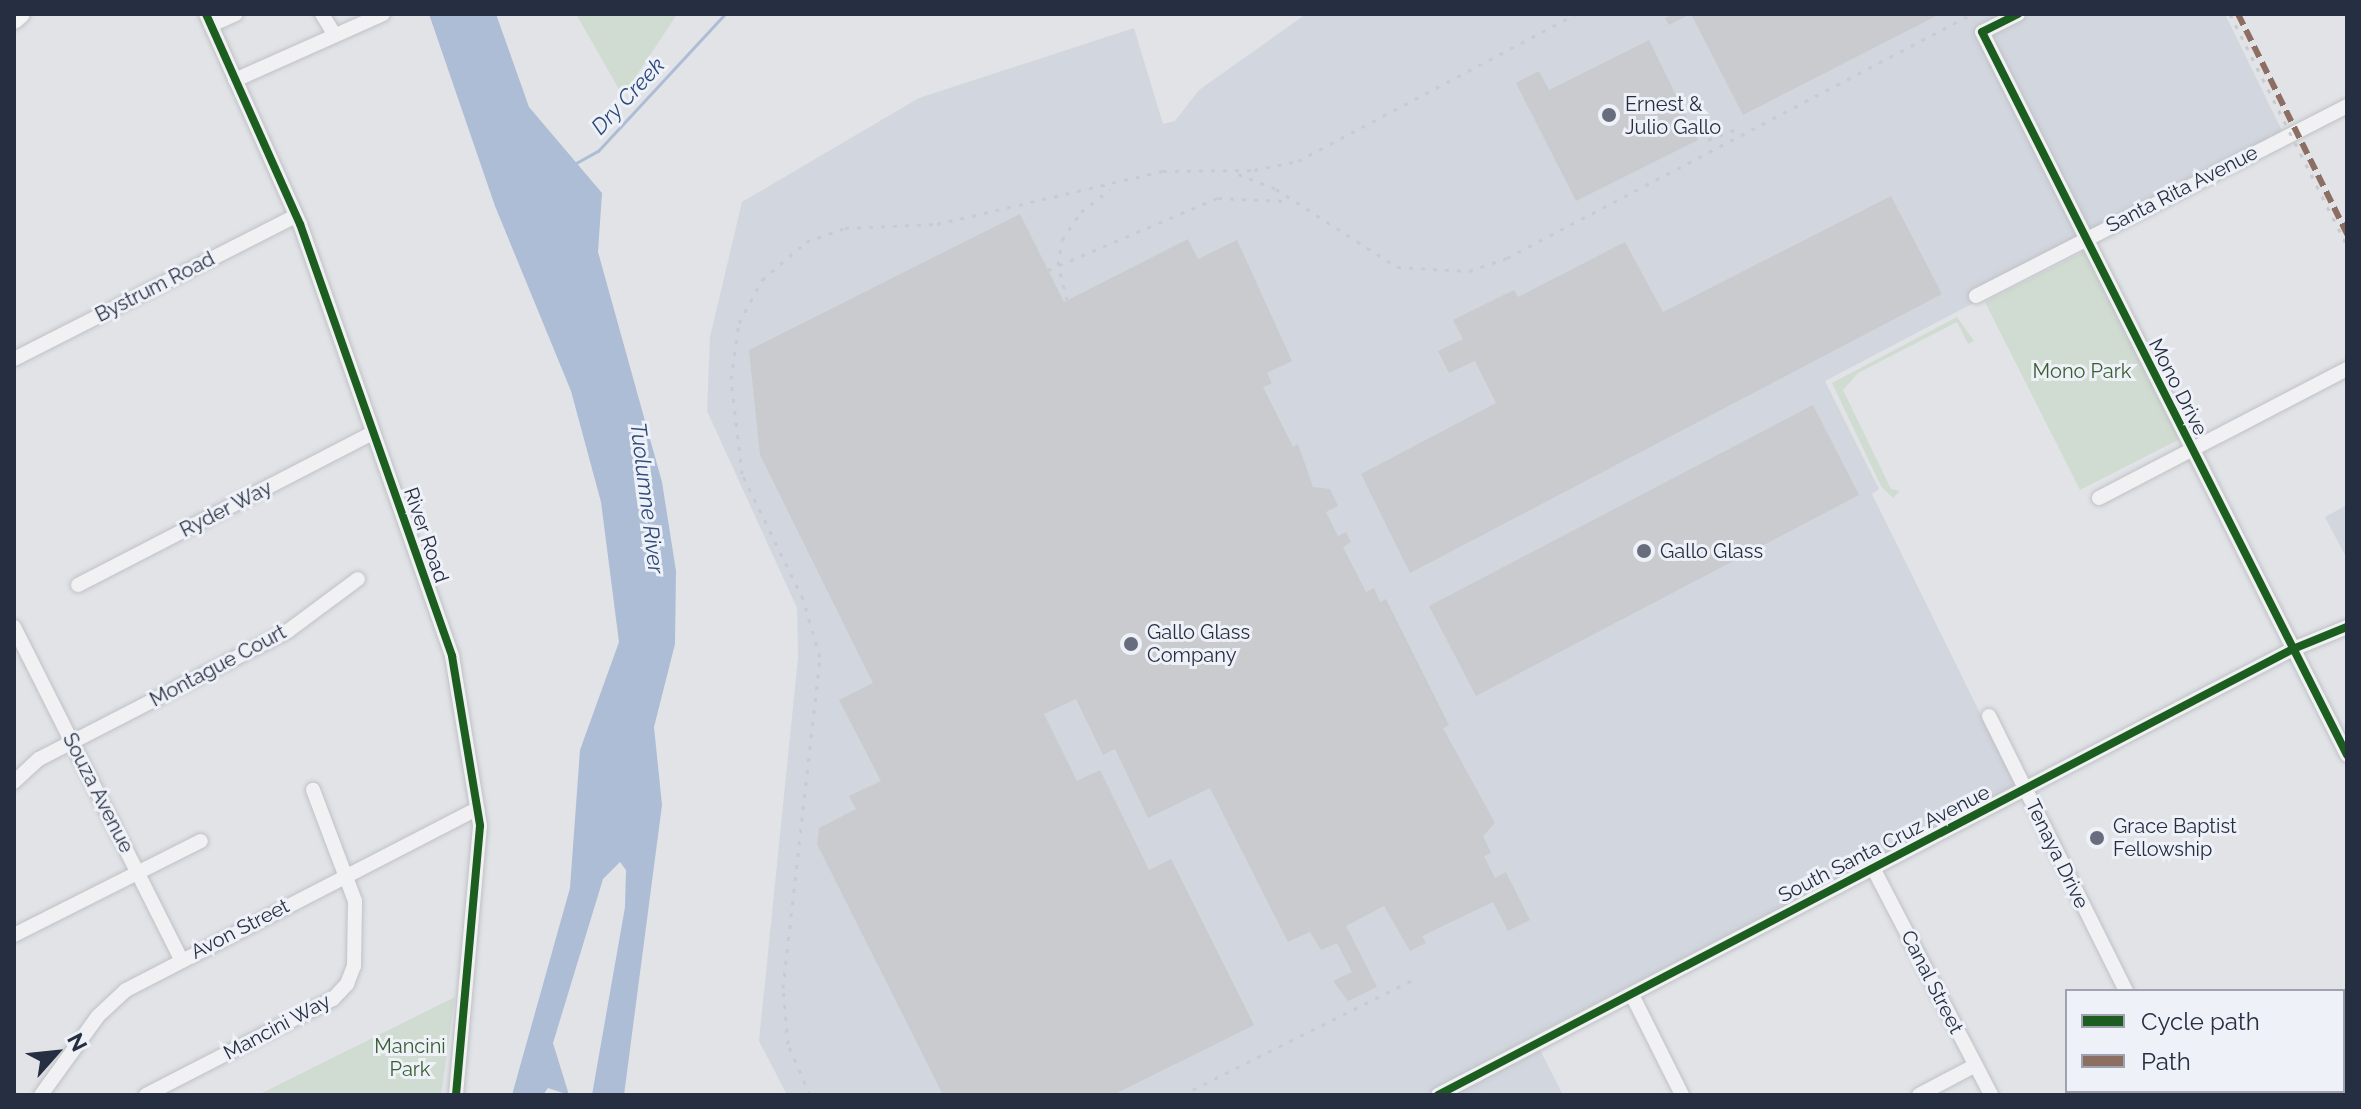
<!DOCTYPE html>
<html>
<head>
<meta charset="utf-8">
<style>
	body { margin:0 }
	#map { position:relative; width:2361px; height:1109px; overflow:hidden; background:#e1e3e7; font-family:Raleway,sans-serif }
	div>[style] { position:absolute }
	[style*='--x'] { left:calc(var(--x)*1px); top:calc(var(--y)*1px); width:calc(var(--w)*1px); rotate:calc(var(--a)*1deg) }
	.built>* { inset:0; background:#d2d6de }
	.green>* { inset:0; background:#d0dbd1 }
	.water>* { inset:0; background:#acbdd5 }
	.stream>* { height:3px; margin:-1.5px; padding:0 1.5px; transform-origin:1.5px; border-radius:1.5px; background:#acbdd5 }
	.building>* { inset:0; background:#c9cbcf }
	.roads { filter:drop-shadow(0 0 2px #bfc1c5) drop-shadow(0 0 2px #bfc1c5) }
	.minor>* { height:14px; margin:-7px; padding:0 7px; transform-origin:7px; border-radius:7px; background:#f1f1f3 }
	.major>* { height:18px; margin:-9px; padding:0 9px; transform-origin:9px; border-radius:9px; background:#f5f5f6 }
	.rail>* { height:3px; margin-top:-1.5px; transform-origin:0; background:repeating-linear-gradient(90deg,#c9cbcf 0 4px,transparent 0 12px) }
	.quiet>* { height:6px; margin-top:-3px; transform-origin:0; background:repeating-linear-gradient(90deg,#8d6e63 0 12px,transparent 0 18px) }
	.cycleway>* { height:8px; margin:-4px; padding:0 4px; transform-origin:4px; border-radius:4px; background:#1b5e20 }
	.dots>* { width:22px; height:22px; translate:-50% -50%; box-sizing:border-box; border:4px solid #eef1f7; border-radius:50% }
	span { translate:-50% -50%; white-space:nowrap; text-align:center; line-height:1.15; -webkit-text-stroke:6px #eef1f7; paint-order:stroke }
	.poi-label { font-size:20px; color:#262e42 }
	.left { translate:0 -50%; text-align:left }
	.street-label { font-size:20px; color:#262e42 }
	.park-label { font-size:20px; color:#385f32 }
	.water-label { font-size:22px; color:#2c4a7a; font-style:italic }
	.frame { position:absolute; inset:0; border:16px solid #262e42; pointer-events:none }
	.legend { position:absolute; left:2065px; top:989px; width:280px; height:104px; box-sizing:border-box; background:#eef1f7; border:2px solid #9ea3af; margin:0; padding:10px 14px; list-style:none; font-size:24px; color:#262e42 }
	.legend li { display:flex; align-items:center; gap:16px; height:40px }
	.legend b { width:40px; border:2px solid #9ea3af }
	.north { position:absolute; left:16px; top:1013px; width:80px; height:80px; -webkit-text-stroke:6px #eef1f7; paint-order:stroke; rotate:63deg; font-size:22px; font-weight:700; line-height:32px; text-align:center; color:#262e42 }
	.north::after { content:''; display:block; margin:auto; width:28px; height:36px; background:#262e42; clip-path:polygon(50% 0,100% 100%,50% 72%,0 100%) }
</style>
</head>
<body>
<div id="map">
	<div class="built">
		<div style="clip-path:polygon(1306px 14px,2225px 14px,2286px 139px,1825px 381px,1879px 489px,1872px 494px,2016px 786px,1533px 1036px,1563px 1095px,787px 1095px,759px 1041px,798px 658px,797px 608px,707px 411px,710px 337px,742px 202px,919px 98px,1134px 28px,1163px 124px,1175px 121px,1199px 90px)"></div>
		<div style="clip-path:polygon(2347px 505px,2347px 559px,2325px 517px)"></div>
	</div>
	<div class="green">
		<div style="clip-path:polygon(576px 14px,677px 14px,623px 96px)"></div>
		<div style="clip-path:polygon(2085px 251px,2180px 439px,2080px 490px,1985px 302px)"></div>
		<div style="clip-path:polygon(1957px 317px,1974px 341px,1968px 344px,1957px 322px,1858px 373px,1843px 390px,1891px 489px,1900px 491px,1893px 498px,1881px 486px,1832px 383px)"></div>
		<div style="clip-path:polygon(455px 997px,441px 1095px,258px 1095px)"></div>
	</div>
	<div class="water">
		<div style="clip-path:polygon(429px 14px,496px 14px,529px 107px,602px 193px,598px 252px,662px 482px,676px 571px,675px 644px,654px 727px,662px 805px,624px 1095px,592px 1095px,625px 907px,626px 870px,620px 862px,603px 879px,553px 1043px,569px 1095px,548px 1088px,543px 1095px,512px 1095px,570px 888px,580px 750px,619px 642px,601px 502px,571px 391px,495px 206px)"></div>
	</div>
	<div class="stream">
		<div style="--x:576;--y:163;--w:25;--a:-29"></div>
		<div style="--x:598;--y:151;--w:187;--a:-47.2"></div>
	</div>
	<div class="building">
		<div style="clip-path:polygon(1673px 14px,1940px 14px,1743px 115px,1691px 14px,1669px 25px,1665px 18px)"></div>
		<div style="clip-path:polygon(1649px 40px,1698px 140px,1576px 201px,1516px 83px,1539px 71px,1549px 90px)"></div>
		<div style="clip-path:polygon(1891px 196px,1942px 294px,1410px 573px,1361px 474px,1496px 403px,1475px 361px,1449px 373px,1438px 351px,1463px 339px,1453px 320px,1514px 290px,1518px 297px,1625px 242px,1663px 312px)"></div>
		<div style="clip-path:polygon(1020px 214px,1064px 302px,1188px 239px,1198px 259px,1237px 240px,1292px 361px,1267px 373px,1272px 383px,1263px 387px,1293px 447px,1298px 444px,1313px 487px,1330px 489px,1338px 506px,1326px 512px,1338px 536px,1346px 532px,1351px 542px,1343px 547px,1366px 592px,1374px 588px,1380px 602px,1386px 599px,1449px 725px,1443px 728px,1495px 823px,1483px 836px,1491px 853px,1484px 856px,1495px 878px,1506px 872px,1530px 920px,1508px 931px,1493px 902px,1422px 936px,1426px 943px,1410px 951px,1384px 906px,1346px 926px,1377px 987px,1348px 1001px,1333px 981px,1352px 972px,1337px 943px,1321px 950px,1310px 932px,1288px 942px,1210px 788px,1148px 818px,1115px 749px,1103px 755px,1076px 699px,1044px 714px,1077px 781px,1100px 770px,1149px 870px,1171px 859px,1254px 1025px,1113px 1095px,943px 1095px,817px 844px,819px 828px,856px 809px,849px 796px,881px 781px,839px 700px,873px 683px,760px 455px,749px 350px)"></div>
		<div style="clip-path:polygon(1813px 405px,1859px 495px,1476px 696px,1429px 606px)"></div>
	</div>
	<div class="roads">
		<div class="minor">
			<div style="--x:206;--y:14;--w:230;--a:65.9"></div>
			<div style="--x:300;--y:224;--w:458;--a:70.6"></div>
			<div style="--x:452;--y:656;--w:172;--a:80.6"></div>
			<div style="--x:480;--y:826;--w:270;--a:95.1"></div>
			<div style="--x:322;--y:14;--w:23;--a:59"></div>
			<div style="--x:2018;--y:14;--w:40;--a:153.4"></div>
			<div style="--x:1982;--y:32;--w:810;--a:63.21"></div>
			<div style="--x:211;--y:25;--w:27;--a:-24"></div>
			<div style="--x:235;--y:80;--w:162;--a:-24"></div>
			<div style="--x:1976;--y:296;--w:417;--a:-27.1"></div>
			<div style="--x:14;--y:359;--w:316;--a:-26.9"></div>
			<div style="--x:2099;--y:498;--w:280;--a:-27.5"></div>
			<div style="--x:78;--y:585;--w:332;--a:-27.3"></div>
			<div style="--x:14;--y:627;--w:372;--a:63.3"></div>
			<div style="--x:1989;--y:716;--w:307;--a:63.5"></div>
			<div style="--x:14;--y:782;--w:34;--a:-43"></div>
			<div style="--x:39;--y:759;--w:280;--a:-27.2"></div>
			<div style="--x:288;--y:631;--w:87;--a:-36.6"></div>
			<div style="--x:1873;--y:868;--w:256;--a:62.5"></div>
			<div style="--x:14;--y:935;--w:209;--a:-26.7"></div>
			<div style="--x:1632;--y:995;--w:112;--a:63.4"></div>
			<div style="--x:2255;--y:1091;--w:6;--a:45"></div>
			<div style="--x:41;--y:1095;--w:97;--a:-54.2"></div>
			<div style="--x:98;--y:1016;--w:38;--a:-43"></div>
			<div style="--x:126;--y:990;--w:395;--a:-27.3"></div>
			<div style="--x:146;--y:1095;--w:210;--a:-27.2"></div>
			<div style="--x:333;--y:999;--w:21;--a:-47"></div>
			<div style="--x:347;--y:984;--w:19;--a:-69"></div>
			<div style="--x:354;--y:966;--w:65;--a:-89.1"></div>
			<div style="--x:355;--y:901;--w:119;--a:-110.7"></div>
			<div style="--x:1438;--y:1095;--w:964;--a:-27.55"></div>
			<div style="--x:2293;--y:649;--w:58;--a:-22.2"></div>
			<div style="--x:1919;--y:1095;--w:64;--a:-27.8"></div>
		</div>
		<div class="major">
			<div style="--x:14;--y:20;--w:9;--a:-41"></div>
		</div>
	</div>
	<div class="rail">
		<div style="--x:2230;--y:14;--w:260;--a:63.2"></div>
		<div style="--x:1708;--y:140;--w:36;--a:-21"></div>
		<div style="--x:1238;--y:174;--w:41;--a:21.5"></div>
		<div style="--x:1276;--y:189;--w:144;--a:32.8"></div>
		<div style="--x:1397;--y:267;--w:72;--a:3.2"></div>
		<div style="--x:1469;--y:271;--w:40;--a:-18.9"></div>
		<div style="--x:1507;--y:258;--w:525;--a:-27.69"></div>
		<div style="--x:1048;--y:270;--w:185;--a:-23"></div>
		<div style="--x:1218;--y:198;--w:65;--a:2.6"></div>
		<div style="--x:1067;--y:300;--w:36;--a:-104"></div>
		<div style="--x:1058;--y:265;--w:25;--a:-81"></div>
		<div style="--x:1062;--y:240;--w:34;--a:-56"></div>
		<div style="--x:1081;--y:212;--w:37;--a:-38"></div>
		<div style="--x:810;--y:1095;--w:56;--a:-113.3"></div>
		<div style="--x:788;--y:1044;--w:56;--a:-95.1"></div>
		<div style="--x:783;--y:988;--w:333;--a:-83.6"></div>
		<div style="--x:820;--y:657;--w:60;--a:-106.3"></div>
		<div style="--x:803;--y:599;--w:139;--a:-116"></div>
		<div style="--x:742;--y:474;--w:96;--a:-96.6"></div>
		<div style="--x:731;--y:379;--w:57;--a:-81.9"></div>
		<div style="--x:739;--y:323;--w:49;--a:-61.9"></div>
		<div style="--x:762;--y:280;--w:58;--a:-40.8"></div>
		<div style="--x:806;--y:242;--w:41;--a:-19.7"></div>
		<div style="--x:845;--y:228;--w:92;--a:-2.5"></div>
		<div style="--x:937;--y:224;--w:232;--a:-13.2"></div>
		<div style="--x:1163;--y:171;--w:91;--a:-0.6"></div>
		<div style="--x:1254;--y:170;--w:45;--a:-11.6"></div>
		<div style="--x:1298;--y:161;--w:314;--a:-27.9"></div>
		<div style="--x:1182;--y:1095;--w:263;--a:-26.5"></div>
	</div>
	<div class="quiet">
		<div style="--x:2238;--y:14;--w:246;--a:63.6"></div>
	</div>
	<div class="cycleway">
		<div style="--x:206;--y:14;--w:230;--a:65.9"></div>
		<div style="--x:300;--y:224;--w:458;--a:70.6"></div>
		<div style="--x:452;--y:656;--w:172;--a:80.6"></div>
		<div style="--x:480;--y:826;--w:270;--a:95.1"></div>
		<div style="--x:2018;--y:14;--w:40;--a:153.4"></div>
		<div style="--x:1982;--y:32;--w:810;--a:63.21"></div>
		<div style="--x:1438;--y:1095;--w:964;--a:-27.55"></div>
		<div style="--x:2293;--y:649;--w:58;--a:-22.2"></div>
	</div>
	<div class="dots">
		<div style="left:1609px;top:115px;background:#676d7c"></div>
		<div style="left:1644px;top:551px;background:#676d7c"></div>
		<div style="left:1131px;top:644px;background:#676d7c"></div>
		<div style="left:2097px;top:838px;background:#676d7c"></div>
	</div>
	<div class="poi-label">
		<span class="left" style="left:1625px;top:116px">Ernest &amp;<br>Julio Gallo</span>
		<span class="left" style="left:1660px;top:551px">Gallo Glass</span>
		<span class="left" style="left:1147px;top:644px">Gallo Glass<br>Company</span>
		<span class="left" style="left:2113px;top:838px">Grace Baptist<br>Fellowship</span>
	</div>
	<div class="street-label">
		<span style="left:2182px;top:189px;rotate:-27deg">Santa Rita Avenue</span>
		<span style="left:155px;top:287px;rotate:-27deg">Bystrum Road</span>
		<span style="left:2178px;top:387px;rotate:63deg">Mono Drive</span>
		<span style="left:226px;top:509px;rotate:-27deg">Ryder Way</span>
		<span style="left:426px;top:535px;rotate:71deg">River Road</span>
		<span style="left:218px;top:666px;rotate:-28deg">Montague Court</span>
		<span style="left:98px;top:793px;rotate:63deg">Souza Avenue</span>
		<span style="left:1884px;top:844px;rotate:-27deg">South Santa Cruz Avenue</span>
		<span style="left:2057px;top:854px;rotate:64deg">Tenaya Drive</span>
		<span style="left:240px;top:929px;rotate:-27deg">Avon Street</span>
		<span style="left:1932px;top:982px;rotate:63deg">Canal Street</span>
		<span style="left:277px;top:1027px;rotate:-28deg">Mancini Way</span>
	</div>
	<div class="park-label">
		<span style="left:2082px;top:371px">Mono Park</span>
		<span style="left:410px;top:1058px">Mancini<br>Park</span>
	</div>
	<div class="water-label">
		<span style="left:628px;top:96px;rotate:-47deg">Dry Creek</span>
		<span style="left:647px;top:498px;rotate:83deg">Tuolumne River</span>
	</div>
	<div class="frame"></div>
	<ul class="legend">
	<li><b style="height:10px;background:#1b5e20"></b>Cycle path</li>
	<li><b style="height:10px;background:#8d6e63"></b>Path</li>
	</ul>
	<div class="north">N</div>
</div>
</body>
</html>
